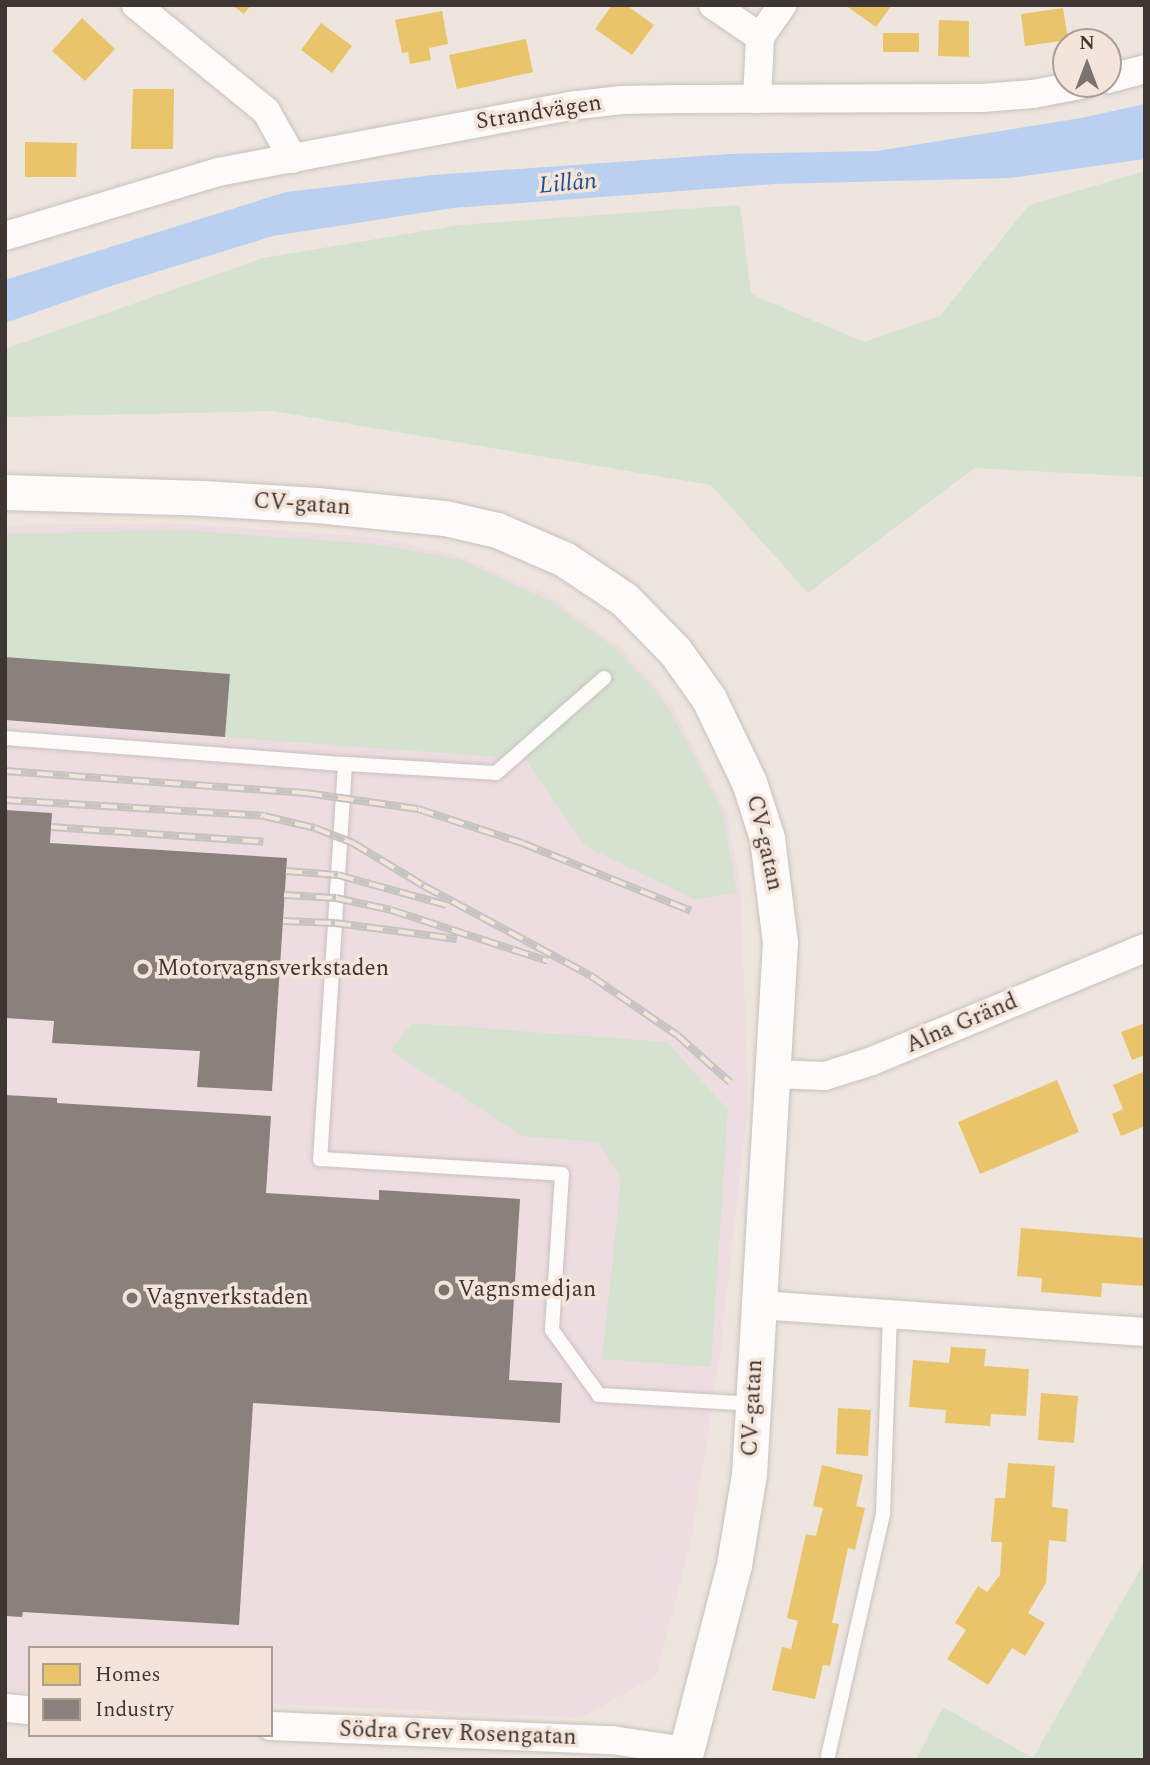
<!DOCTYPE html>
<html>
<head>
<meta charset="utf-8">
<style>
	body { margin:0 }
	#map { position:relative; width:1150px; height:1765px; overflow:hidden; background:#eee5df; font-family:Spectral,serif }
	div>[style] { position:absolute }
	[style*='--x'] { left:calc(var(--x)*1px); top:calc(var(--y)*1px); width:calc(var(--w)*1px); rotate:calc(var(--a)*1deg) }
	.industrial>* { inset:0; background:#eedde0 }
	.green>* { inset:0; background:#d5e2d0 }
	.water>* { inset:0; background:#b9d0f0 }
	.homes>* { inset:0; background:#e9c46a }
	.industry>* { inset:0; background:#8a817c }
	.roads { filter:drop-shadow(0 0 2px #c8c1bc) drop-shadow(0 0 2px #c8c1bc) }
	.service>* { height:14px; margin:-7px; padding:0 7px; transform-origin:7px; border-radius:7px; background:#fcfbfa }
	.minor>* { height:28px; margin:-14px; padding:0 14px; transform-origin:14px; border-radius:14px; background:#fcfbfa }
	.tertiary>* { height:35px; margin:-17.5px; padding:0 17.5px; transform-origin:17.5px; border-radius:17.5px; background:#fcfbfa }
	.rail>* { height:8px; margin-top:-4px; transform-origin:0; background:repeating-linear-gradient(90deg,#f4e4d9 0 16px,#c6c4c2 0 32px); box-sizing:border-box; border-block:2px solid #c6c4c2 }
	.dots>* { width:19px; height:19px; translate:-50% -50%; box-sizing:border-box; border:4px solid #f4e4d9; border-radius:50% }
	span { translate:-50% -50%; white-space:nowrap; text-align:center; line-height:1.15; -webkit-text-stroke:7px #f4e4d9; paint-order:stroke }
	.street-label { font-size:23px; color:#3d3632 }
	.poi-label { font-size:23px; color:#3d3632 }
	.left { translate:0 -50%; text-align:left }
	.water-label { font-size:24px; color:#204f89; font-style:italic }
	.frame { position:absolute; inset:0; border:7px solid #3d3632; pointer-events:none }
	.legend { position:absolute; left:28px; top:1646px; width:245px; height:91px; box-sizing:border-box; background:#f4e4d9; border:2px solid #ab9e96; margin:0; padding:9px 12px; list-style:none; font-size:21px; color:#3d3632 }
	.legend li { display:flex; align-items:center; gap:14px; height:35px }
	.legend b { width:35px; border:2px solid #ab9e96 }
	.north { position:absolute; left:1052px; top:28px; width:70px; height:70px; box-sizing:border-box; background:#f4e4d9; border:2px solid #ab9e96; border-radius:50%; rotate:0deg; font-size:19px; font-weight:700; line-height:28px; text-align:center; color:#3d3632 }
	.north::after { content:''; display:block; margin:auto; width:24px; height:32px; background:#7b736f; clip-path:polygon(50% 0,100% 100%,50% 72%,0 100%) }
</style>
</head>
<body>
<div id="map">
	<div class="industrial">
		<div style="clip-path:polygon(171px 523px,375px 537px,460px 556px,550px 596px,617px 645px,667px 698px,726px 808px,741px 892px,748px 1106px,719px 1363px,691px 1542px,656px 1676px,580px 1718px,271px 1704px,271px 1648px,30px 1648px,30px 1692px,5px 1690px,5px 525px)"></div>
	</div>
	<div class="green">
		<div style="clip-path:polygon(1145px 171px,1145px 477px,975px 468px,808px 593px,711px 485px,273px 411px,5px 417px,5px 349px,263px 258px,460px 225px,740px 205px,751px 294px,864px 342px,940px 316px,1029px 205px)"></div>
		<div style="clip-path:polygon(177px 530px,375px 544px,459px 559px,549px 600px,613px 646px,662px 697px,722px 808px,737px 892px,696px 900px,586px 847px,525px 759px,225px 737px,229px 674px,5px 657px,5px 534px)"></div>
		<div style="clip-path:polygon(412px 1023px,667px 1042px,728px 1110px,711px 1367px,602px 1359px,621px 1180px,599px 1142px,522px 1136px,391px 1051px)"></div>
		<div style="clip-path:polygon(1145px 1561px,1145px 1760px,916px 1760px,943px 1707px,1033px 1758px)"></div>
	</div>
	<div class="water">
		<div style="clip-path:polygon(1145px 104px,1145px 159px,1010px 178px,774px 184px,453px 208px,273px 236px,111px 286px,5px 323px,5px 280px,286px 192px,433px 175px,729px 154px,877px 151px,1081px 118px)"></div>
	</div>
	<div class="homes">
		<div style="clip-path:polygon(232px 5px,251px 5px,244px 14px)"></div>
		<div style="clip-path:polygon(612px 5px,626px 5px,654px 25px,632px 55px,595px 29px)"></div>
		<div style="clip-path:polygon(845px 5px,892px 5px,876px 27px)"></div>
		<div style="clip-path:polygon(1063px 8px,1068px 40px,1025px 46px,1021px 14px)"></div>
		<div style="clip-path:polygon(442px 11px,448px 44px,429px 48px,431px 60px,410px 64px,408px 52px,402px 53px,395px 20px)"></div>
		<div style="clip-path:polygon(82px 18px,115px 49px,85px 81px,52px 51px)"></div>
		<div style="clip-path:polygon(939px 20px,969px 21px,969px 57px,938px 56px)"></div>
		<div style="clip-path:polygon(321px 23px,352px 46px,332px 73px,301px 50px)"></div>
		<div style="clip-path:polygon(883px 33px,919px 33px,919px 52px,883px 52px)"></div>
		<div style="clip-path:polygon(526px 39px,533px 72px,457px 89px,449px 55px)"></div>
		<div style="clip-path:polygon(133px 89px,174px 89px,173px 149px,131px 149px)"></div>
		<div style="clip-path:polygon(25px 142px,77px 143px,76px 177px,25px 177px)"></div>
		<div style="clip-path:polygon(1145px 1023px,1145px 1055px,1132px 1060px,1121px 1032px)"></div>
		<div style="clip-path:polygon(1145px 1071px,1145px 1126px,1121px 1136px,1112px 1114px,1123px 1109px,1113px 1085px)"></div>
		<div style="clip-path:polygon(1057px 1080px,1079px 1132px,980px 1174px,958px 1122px)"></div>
		<div style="clip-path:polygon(1021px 1228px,1145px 1238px,1145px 1286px,1102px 1283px,1101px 1297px,1041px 1292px,1042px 1278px,1017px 1276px)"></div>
		<div style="clip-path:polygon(951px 1347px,986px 1349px,984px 1366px,1029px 1369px,1026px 1416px,991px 1414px,990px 1426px,945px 1423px,946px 1410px,909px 1407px,913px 1360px,949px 1363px)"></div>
		<div style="clip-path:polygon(1041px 1393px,1078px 1396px,1074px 1443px,1038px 1440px)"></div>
		<div style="clip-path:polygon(838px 1408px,871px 1410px,868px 1456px,836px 1454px)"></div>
		<div style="clip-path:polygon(1008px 1463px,1055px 1466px,1052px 1507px,1068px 1509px,1066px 1542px,1049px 1540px,1046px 1583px,1028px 1613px,1045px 1623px,1025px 1656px,1012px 1648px,988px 1685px,947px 1659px,966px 1630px,955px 1623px,978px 1586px,987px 1592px,1000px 1575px,1002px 1542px,991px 1542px,995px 1498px,1005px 1498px)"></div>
		<div style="clip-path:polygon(822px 1465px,863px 1475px,856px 1506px,865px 1508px,855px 1550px,848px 1548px,832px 1623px,839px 1624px,830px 1666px,823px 1665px,815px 1699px,772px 1690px,782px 1647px,791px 1649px,798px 1621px,787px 1618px,806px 1534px,816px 1536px,823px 1508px,813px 1506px)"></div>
	</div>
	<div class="industry">
		<div style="clip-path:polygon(5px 657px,230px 674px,225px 737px,5px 720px)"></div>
		<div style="clip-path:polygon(5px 810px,52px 813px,50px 843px,287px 858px,272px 1091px,197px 1087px,200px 1051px,52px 1043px,54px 1021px,5px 1018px)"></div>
		<div style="clip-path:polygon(5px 1095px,57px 1098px,57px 1103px,271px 1116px,266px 1193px,379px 1200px,379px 1190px,520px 1199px,509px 1380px,562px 1383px,560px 1423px,253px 1403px,239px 1625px,23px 1612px,22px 1617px,5px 1616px)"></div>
	</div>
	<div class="roads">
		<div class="service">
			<div style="--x:5;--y:738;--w:341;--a:4.4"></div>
			<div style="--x:345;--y:764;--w:396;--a:93.6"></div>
			<div style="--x:320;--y:1159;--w:242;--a:3.5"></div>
			<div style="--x:562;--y:1174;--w:156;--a:93.7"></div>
			<div style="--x:552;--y:1330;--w:80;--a:54.1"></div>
			<div style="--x:599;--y:1395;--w:154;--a:3.3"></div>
			<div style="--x:345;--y:764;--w:151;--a:3.4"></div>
			<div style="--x:496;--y:773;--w:144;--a:-41.3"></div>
			<div style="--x:828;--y:1756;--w:248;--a:-77.2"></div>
			<div style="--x:883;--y:1514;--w:199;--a:-88"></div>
		</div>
		<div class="minor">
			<div style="--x:136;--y:5;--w:168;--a:39.2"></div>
			<div style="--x:266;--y:111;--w:55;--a:60.6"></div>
			<div style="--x:713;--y:5;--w:57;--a:34.2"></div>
			<div style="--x:1108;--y:79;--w:38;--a:-15"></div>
			<div style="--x:757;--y:99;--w:62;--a:-87.2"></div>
			<div style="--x:760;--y:37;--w:39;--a:-55"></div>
			<div style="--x:5;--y:236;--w:222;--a:-16.7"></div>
			<div style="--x:218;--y:172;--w:357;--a:-10.6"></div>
			<div style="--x:569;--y:106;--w:53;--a:-6.5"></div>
			<div style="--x:622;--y:100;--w:58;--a:-1"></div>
			<div style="--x:680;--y:99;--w:302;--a:-0.2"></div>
			<div style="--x:982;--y:98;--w:51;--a:-4.5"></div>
			<div style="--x:1033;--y:94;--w:53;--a:-10.9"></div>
			<div style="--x:773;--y:1074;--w:52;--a:2.2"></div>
			<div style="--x:825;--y:1076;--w:49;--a:-17.7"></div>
			<div style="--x:872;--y:1061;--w:295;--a:-22.5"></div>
			<div style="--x:759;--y:1305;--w:387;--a:4"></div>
			<div style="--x:5;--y:1708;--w:25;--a:5"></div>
			<div style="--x:271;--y:1726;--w:341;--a:2.4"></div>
			<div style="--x:612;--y:1740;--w:75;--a:8.5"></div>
		</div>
		<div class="tertiary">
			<div style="--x:5;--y:492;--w:198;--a:1.7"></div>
			<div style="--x:203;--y:498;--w:114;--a:3.5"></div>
			<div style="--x:317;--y:505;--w:129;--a:5.8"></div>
			<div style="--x:445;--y:518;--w:53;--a:13"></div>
			<div style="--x:497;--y:530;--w:73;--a:23.4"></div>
			<div style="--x:564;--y:559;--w:72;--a:33.7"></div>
			<div style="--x:624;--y:599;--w:73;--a:45.6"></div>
			<div style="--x:675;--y:651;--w:59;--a:54.7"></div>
			<div style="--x:709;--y:699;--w:92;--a:64.3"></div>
			<div style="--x:749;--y:782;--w:59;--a:72.2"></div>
			<div style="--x:767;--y:838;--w:105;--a:82.9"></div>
			<div style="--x:780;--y:942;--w:533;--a:93.33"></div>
			<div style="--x:749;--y:1474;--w:92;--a:99.4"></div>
			<div style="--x:734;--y:1565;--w:201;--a:104.4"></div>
		</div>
	</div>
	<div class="rail">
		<div style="--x:5;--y:771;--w:302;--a:4.2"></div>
		<div style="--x:306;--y:793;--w:113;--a:8.1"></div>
		<div style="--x:418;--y:809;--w:109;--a:18.1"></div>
		<div style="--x:522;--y:843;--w:182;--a:21.9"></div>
		<div style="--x:5;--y:800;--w:259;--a:3.5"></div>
		<div style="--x:264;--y:816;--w:52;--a:13.2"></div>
		<div style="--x:315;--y:828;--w:41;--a:21.5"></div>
		<div style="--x:353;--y:843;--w:83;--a:31.2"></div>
		<div style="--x:424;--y:886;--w:190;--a:28.3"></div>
		<div style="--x:591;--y:976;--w:104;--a:34.5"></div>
		<div style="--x:677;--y:1035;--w:71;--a:41.6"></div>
		<div style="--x:51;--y:827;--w:213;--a:4"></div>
		<div style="--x:286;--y:871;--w:52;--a:4.4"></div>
		<div style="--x:338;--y:875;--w:112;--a:15.5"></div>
		<div style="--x:284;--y:895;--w:52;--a:3.3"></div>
		<div style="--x:336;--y:898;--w:56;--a:12.3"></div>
		<div style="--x:391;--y:910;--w:165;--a:18"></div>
		<div style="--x:283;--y:921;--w:52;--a:2.2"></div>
		<div style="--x:335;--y:923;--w:123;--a:7.5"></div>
	</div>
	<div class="dots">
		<div style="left:143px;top:969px;background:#7b736f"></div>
		<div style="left:444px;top:1290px;background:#7b736f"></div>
		<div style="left:132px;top:1298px;background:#7b736f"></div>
	</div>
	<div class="street-label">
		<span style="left:539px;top:113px;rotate:-9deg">Strandvägen</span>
		<span style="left:302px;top:505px;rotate:4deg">CV-gatan</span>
		<span style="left:764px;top:843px;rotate:77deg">CV-gatan</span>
		<span style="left:962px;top:1024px;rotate:-23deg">Alna Gränd</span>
		<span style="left:753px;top:1408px;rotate:-87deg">CV-gatan</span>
		<span style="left:458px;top:1734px;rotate:2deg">Södra Grev Rosengatan</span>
	</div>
	<div class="poi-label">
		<span class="left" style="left:157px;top:969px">Motorvagnsverkstaden</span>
		<span class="left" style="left:458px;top:1290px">Vagnsmedjan</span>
		<span class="left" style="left:146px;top:1298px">Vagnverkstaden</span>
	</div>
	<div class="water-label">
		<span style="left:568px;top:184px;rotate:-5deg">Lillån</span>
	</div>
	<div class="frame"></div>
	<ul class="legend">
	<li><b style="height:19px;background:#e9c46a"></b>Homes</li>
	<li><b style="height:19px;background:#8a817c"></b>Industry</li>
	</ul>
	<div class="north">N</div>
</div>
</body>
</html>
